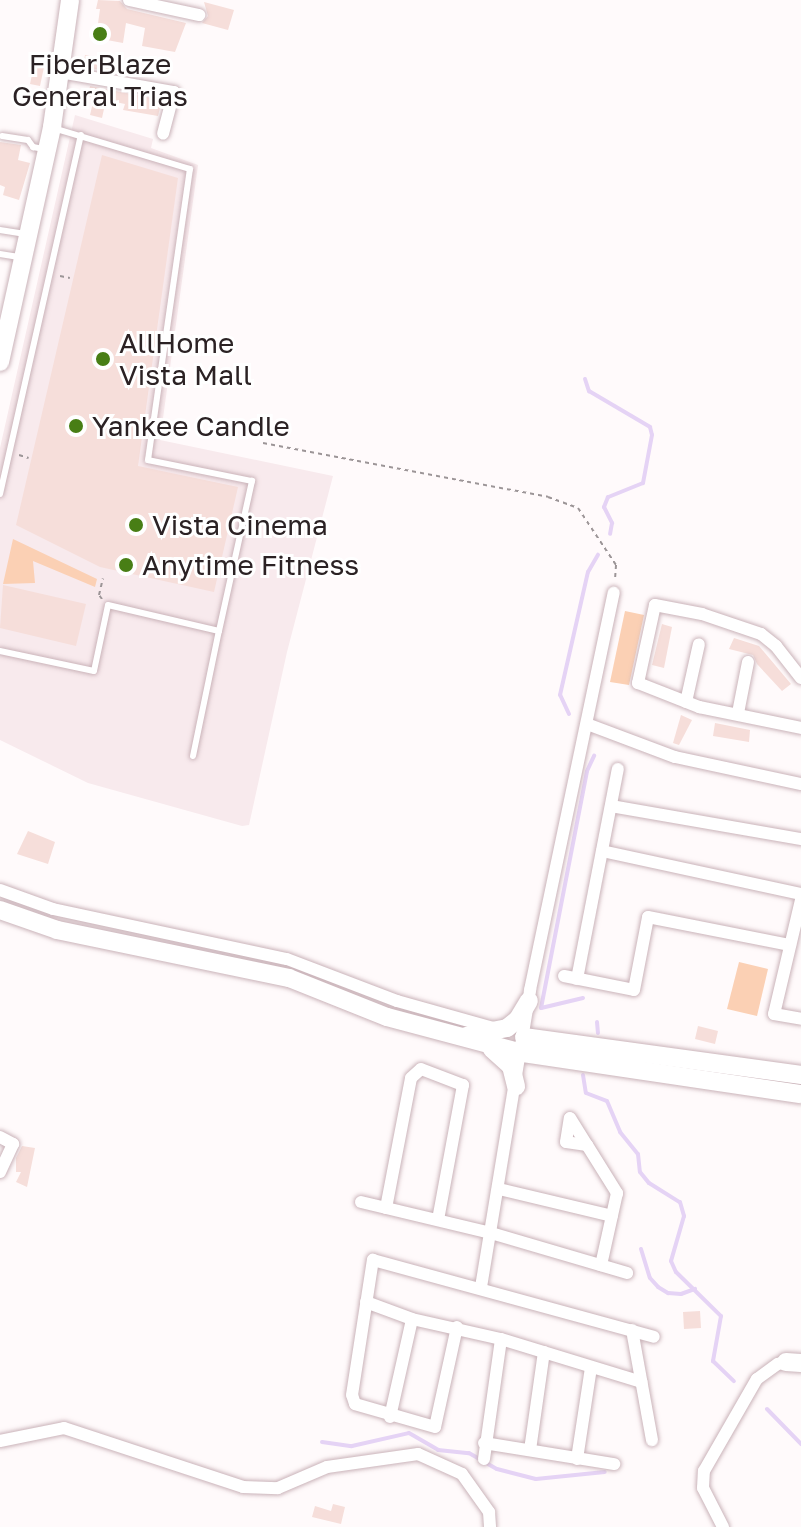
<!DOCTYPE html>
<html>
<head>
<meta charset="utf-8">
<style>
	body { margin:0 }
	#map { position:relative; width:801px; height:1527px; overflow:hidden; background:#fffafb; font-family:"Golos Text",sans-serif }
	div>[style] { position:absolute }
	[style*='--x'] { left:calc(var(--x)*1px); top:calc(var(--y)*1px); width:calc(var(--w)*1px); rotate:calc(var(--a)*1deg) }
	.built>* { inset:0; background:#f8eaed }
	.green>* { inset:0; background:#fbd0b4 }
	.stream>* { height:4px; margin:-2px; padding:0 2px; transform-origin:2px; border-radius:2px; background:#e5d3f5 }
	.building>* { inset:0; background:#f6deda }
	.path>* { height:2px; margin-top:-1px; transform-origin:0; background:repeating-linear-gradient(90deg,#9c9597 0 4px,transparent 0 8px) }
	.roads { filter:drop-shadow(0 0 2px #cab3b9) drop-shadow(0 0 2px #cab3b9) }
	.lane>* { height:6px; margin:-3px; padding:0 3px; transform-origin:3px; border-radius:3px; background:#fff }
	.street>* { height:12px; margin:-6px; padding:0 6px; transform-origin:6px; border-radius:6px; background:#fff }
	.secondary>* { height:18px; margin:-9px; padding:0 9px; transform-origin:9px; border-radius:9px; background:#fff }
	.dots>* { width:22px; height:22px; translate:-50% -50%; box-sizing:border-box; border:4px solid #fff; border-radius:50% }
	span { translate:-50% -50%; white-space:nowrap; text-align:center; line-height:1.15; -webkit-text-stroke:6px #fff; paint-order:stroke }
	.poi-label { font-size:28px; color:#2b2224 }
	.left { translate:0 -50%; text-align:left }
</style>
</head>
<body>
<div id="map">
	<div class="built">
		<div style="clip-path:polygon(75px 115px,153px 139px,151px 148px,198px 165px,160px 440px,333px 476px,287px 652px,249px 825px,242px 826px,88px 783px,0 740px,0 448px)"></div>
	</div>
	<div class="green">
		<div style="clip-path:polygon(13px 539px,97px 579px,95px 587px,33px 561px,35px 583px,3px 584px)"></div>
		<div style="clip-path:polygon(625px 611px,644px 615px,629px 685px,610px 682px)"></div>
		<div style="clip-path:polygon(739px 962px,768px 969px,757px 1016px,727px 1009px)"></div>
	</div>
	<div class="stream">
		<div style="--x:585;--y:379;--w:13;--a:72"></div>
		<div style="--x:589;--y:391;--w:71;--a:30.5"></div>
		<div style="--x:650;--y:427;--w:8;--a:76"></div>
		<div style="--x:652;--y:435;--w:49;--a:100.6"></div>
		<div style="--x:643;--y:483;--w:38;--a:158"></div>
		<div style="--x:608;--y:497;--w:11;--a:112"></div>
		<div style="--x:604;--y:507;--w:18;--a:63"></div>
		<div style="--x:612;--y:523;--w:11;--a:100"></div>
		<div style="--x:569;--y:714;--w:21;--a:-115"></div>
		<div style="--x:560;--y:695;--w:126;--a:-77.2"></div>
		<div style="--x:588;--y:572;--w:20;--a:-60"></div>
		<div style="--x:583;--y:998;--w:43;--a:166.6"></div>
		<div style="--x:541;--y:1008;--w:241;--a:-79"></div>
		<div style="--x:587;--y:771;--w:17;--a:-65"></div>
		<div style="--x:597;--y:1022;--w:11;--a:85"></div>
		<div style="--x:583;--y:1075;--w:18;--a:81"></div>
		<div style="--x:586;--y:1093;--w:22;--a:21"></div>
		<div style="--x:607;--y:1101;--w:34;--a:67"></div>
		<div style="--x:620;--y:1132;--w:28;--a:51"></div>
		<div style="--x:638;--y:1154;--w:18;--a:84"></div>
		<div style="--x:640;--y:1172;--w:14;--a:51"></div>
		<div style="--x:649;--y:1183;--w:36;--a:32"></div>
		<div style="--x:680;--y:1202;--w:15;--a:74"></div>
		<div style="--x:684;--y:1216;--w:47;--a:106.1"></div>
		<div style="--x:671;--y:1261;--w:12;--a:66"></div>
		<div style="--x:676;--y:1272;--w:63;--a:44.4"></div>
		<div style="--x:721;--y:1316;--w:46;--a:100.1"></div>
		<div style="--x:713;--y:1361;--w:29;--a:44"></div>
		<div style="--x:641;--y:1249;--w:30;--a:73"></div>
		<div style="--x:650;--y:1278;--w:12;--a:48"></div>
		<div style="--x:658;--y:1287;--w:12;--a:31"></div>
		<div style="--x:668;--y:1293;--w:13;--a:4"></div>
		<div style="--x:681;--y:1294;--w:15;--a:-20"></div>
		<div style="--x:767;--y:1409;--w:49;--a:45.8"></div>
		<div style="--x:322;--y:1442;--w:30;--a:8"></div>
		<div style="--x:352;--y:1446;--w:58;--a:-12.8"></div>
		<div style="--x:409;--y:1433;--w:34;--a:30"></div>
		<div style="--x:438;--y:1450;--w:31;--a:6"></div>
		<div style="--x:469;--y:1453;--w:32;--a:30"></div>
		<div style="--x:497;--y:1469;--w:40;--a:14.4"></div>
		<div style="--x:536;--y:1479;--w:69;--a:-5.8"></div>
	</div>
	<div class="building">
		<div style="clip-path:polygon(98px 0,120px 1px,127px 9px,186px 23px,175px 52px,142px 46px,145px 28px,126px 23px,123px 43px,96px 38px,100px 9px,96px 9px)"></div>
		<div style="clip-path:polygon(204px 2px,234px 10px,228px 30px,202px 23px,208px 16px)"></div>
		<div style="clip-path:polygon(85px 55px,122px 63px,120px 73px,83px 67px)"></div>
		<div style="clip-path:polygon(34px 65px,44px 67px,40px 86px,30px 84px)"></div>
		<div style="clip-path:polygon(90px 86px,162px 100px,158px 116px,123px 110px,125px 104px,106px 100px,102px 118px,90px 115px,94px 98px,88px 96px)"></div>
		<div style="clip-path:polygon(0 142px,21px 145px,18px 160px,30px 163px,19px 200px,3px 195px,5px 187px,0 185px)"></div>
		<div style="clip-path:polygon(102px 155px,178px 178px,138px 466px,238px 487px,214px 592px,100px 567px,16px 525px)"></div>
		<div style="clip-path:polygon(3px 585px,86px 604px,76px 646px,0 628px)"></div>
		<div style="clip-path:polygon(662px 624px,672px 627px,664px 668px,652px 665px)"></div>
		<div style="clip-path:polygon(734px 638px,759px 646px,791px 684px,782px 691px,757px 664px,753px 655px,729px 649px)"></div>
		<div style="clip-path:polygon(681px 715px,692px 720px,679px 745px,673px 743px)"></div>
		<div style="clip-path:polygon(715px 723px,750px 730px,749px 742px,713px 736px)"></div>
		<div style="clip-path:polygon(28px 831px,55px 842px,48px 864px,17px 854px)"></div>
		<div style="clip-path:polygon(698px 1026px,718px 1031px,715px 1044px,695px 1039px)"></div>
		<div style="clip-path:polygon(22px 1146px,35px 1148px,27px 1187px,16px 1182px,21px 1172px,16px 1172px,16px 1158px)"></div>
		<div style="clip-path:polygon(700px 1311px,701px 1328px,684px 1329px,683px 1312px)"></div>
		<div style="clip-path:polygon(333px 1504px,345px 1507px,341px 1524px,312px 1517px,315px 1506px,331px 1511px)"></div>
	</div>
	<div class="path">
		<div style="--x:60;--y:276;--w:10;--a:11"></div>
		<div style="--x:263;--y:443;--w:290;--a:10.7"></div>
		<div style="--x:548;--y:497;--w:32;--a:20"></div>
		<div style="--x:578;--y:508;--w:69;--a:56.3"></div>
		<div style="--x:616;--y:565;--w:16;--a:94"></div>
		<div style="--x:19;--y:455;--w:10;--a:17"></div>
		<div style="--x:102;--y:599;--w:5;--a:-127"></div>
		<div style="--x:99;--y:595;--w:17;--a:-77"></div>
	</div>
	<div class="roads">
		<div class="lane">
			<div style="--x:2;--y:136;--w:26;--a:9"></div>
			<div style="--x:28;--y:140;--w:9;--a:54"></div>
			<div style="--x:33;--y:147;--w:10;--a:11"></div>
			<div style="--x:0;--y:230;--w:24;--a:9"></div>
			<div style="--x:0;--y:254;--w:19;--a:9"></div>
			<div style="--x:0;--y:494;--w:368;--a:-77.3"></div>
			<div style="--x:0;--y:651;--w:96;--a:12"></div>
			<div style="--x:94;--y:671;--w:67;--a:-78"></div>
			<div style="--x:108;--y:605;--w:114;--a:13.2"></div>
			<div style="--x:219;--y:631;--w:154;--a:-77.6"></div>
			<div style="--x:252;--y:481;--w:106;--a:-168.6"></div>
			<div style="--x:148;--y:460;--w:294;--a:-81.8"></div>
			<div style="--x:190;--y:169;--w:143;--a:-163.3"></div>
			<div style="--x:193;--y:756;--w:128;--a:-78.3"></div>
		</div>
		<div class="street">
			<div style="--x:129;--y:0;--w:72;--a:12.1"></div>
			<div style="--x:60;--y:72;--w:116;--a:10"></div>
			<div style="--x:174;--y:92;--w:43;--a:104.7"></div>
			<div style="--x:801;--y:678;--w:41;--a:-128"></div>
			<div style="--x:776;--y:646;--w:19;--a:-141"></div>
			<div style="--x:761;--y:634;--w:62;--a:-161.3"></div>
			<div style="--x:702;--y:614;--w:48;--a:-169.2"></div>
			<div style="--x:655;--y:605;--w:80;--a:102.3"></div>
			<div style="--x:638;--y:683;--w:66;--a:21.5"></div>
			<div style="--x:699;--y:707;--w:104;--a:11.6"></div>
			<div style="--x:686;--y:702;--w:59;--a:-77.4"></div>
			<div style="--x:738;--y:713;--w:52;--a:-78.9"></div>
			<div style="--x:587;--y:724;--w:94;--a:20.6"></div>
			<div style="--x:675;--y:757;--w:129;--a:12.1"></div>
			<div style="--x:611;--y:806;--w:193;--a:9.9"></div>
			<div style="--x:602;--y:851;--w:204;--a:12.2"></div>
			<div style="--x:0;--y:890;--w:56;--a:19.7"></div>
			<div style="--x:53;--y:909;--w:239;--a:12.1"></div>
			<div style="--x:287;--y:959;--w:118;--a:20.9"></div>
			<div style="--x:397;--y:1001;--w:101;--a:15.6"></div>
			<div style="--x:801;--y:900;--w:117;--a:103.3"></div>
			<div style="--x:774;--y:1014;--w:27;--a:10"></div>
			<div style="--x:564;--y:976;--w:71;--a:11.3"></div>
			<div style="--x:634;--y:990;--w:74;--a:-79.1"></div>
			<div style="--x:648;--y:917;--w:145;--a:11.2"></div>
			<div style="--x:577;--y:979;--w:214;--a:-79"></div>
			<div style="--x:0;--y:1137;--w:15;--a:28"></div>
			<div style="--x:13;--y:1144;--w:31;--a:115"></div>
			<div style="--x:587;--y:1145;--w:21;--a:-172"></div>
			<div style="--x:566;--y:1142;--w:24;--a:-81"></div>
			<div style="--x:570;--y:1118;--w:32;--a:58"></div>
			<div style="--x:587;--y:1145;--w:57;--a:58"></div>
			<div style="--x:617;--y:1193;--w:74;--a:102.5"></div>
			<div style="--x:499;--y:1189;--w:116;--a:13.4"></div>
			<div style="--x:361;--y:1202;--w:134;--a:13.4"></div>
			<div style="--x:491;--y:1233;--w:142;--a:16.4"></div>
			<div style="--x:386;--y:1208;--w:132;--a:-79.1"></div>
			<div style="--x:411;--y:1078;--w:13;--a:-42"></div>
			<div style="--x:421;--y:1069;--w:45;--a:20.9"></div>
			<div style="--x:463;--y:1085;--w:137;--a:100.5"></div>
			<div style="--x:481;--y:1287;--w:301;--a:-80.6"></div>
			<div style="--x:530;--y:990;--w:406;--a:-78.1"></div>
			<div style="--x:366;--y:1302;--w:49;--a:20.3"></div>
			<div style="--x:412;--y:1319;--w:91;--a:12.7"></div>
			<div style="--x:501;--y:1339;--w:147;--a:17"></div>
			<div style="--x:457;--y:1327;--w:102;--a:102.4"></div>
			<div style="--x:435;--y:1427;--w:83;--a:-164"></div>
			<div style="--x:355;--y:1404;--w:9;--a:-108"></div>
			<div style="--x:352;--y:1395;--w:137;--a:-81.2"></div>
			<div style="--x:373;--y:1260;--w:291;--a:15.3"></div>
			<div style="--x:632;--y:1330;--w:112;--a:79.7"></div>
			<div style="--x:390;--y:1417;--w:100;--a:-77.3"></div>
			<div style="--x:0;--y:1441;--w:65;--a:-11.5"></div>
			<div style="--x:64;--y:1428;--w:188;--a:18.2"></div>
			<div style="--x:243;--y:1487;--w:35;--a:2"></div>
			<div style="--x:278;--y:1488;--w:53;--a:-23.2"></div>
			<div style="--x:327;--y:1467;--w:92;--a:-8.1"></div>
			<div style="--x:418;--y:1454;--w:48;--a:24.4"></div>
			<div style="--x:462;--y:1474;--w:47;--a:54.6"></div>
			<div style="--x:489;--y:1512;--w:15;--a:86"></div>
			<div style="--x:484;--y:1443;--w:132;--a:9.2"></div>
			<div style="--x:530;--y:1450;--w:99;--a:-81.9"></div>
			<div style="--x:484;--y:1459;--w:121;--a:-81.9"></div>
			<div style="--x:577;--y:1459;--w:93;--a:-81.3"></div>
			<div style="--x:723;--y:1527;--w:44;--a:-117.1"></div>
			<div style="--x:703;--y:1488;--w:17;--a:-87"></div>
			<div style="--x:704;--y:1471;--w:106;--a:-60.1"></div>
			<div style="--x:757;--y:1379;--w:26;--a:-36"></div>
			<div style="--x:778;--y:1364;--w:12;--a:-14"></div>
		</div>
		<div class="secondary">
			<div style="--x:0;--y:362;--w:241;--a:-77.5"></div>
			<div style="--x:52;--y:127;--w:128;--a:-81.9"></div>
			<div style="--x:0;--y:910;--w:60;--a:19.3"></div>
			<div style="--x:57;--y:930;--w:237;--a:11.7"></div>
			<div style="--x:289;--y:978;--w:105;--a:21.7"></div>
			<div style="--x:387;--y:1017;--w:140;--a:14.9"></div>
			<div style="--x:522;--y:1053;--w:282;--a:8.4"></div>
			<div style="--x:466;--y:1036;--w:42;--a:-11"></div>
			<div style="--x:507;--y:1028;--w:14;--a:-39"></div>
			<div style="--x:518;--y:1019;--w:21;--a:-59"></div>
			<div style="--x:524;--y:1037;--w:280;--a:7.8"></div>
			<div style="--x:492;--y:1049;--w:25;--a:42"></div>
			<div style="--x:511;--y:1066;--w:21;--a:76"></div>
			<div style="--x:786;--y:1362;--w:15;--a:4"></div>
		</div>
	</div>
	<div class="dots">
		<div style="left:100px;top:34px;background:#487e15"></div>
		<div style="left:103px;top:359px;background:#487e15"></div>
		<div style="left:76px;top:426px;background:#487e15"></div>
		<div style="left:136px;top:525px;background:#487e15"></div>
		<div style="left:126px;top:565px;background:#487e15"></div>
	</div>
	<div class="poi-label">
		<span style="left:100px;top:80px">FiberBlaze<br>General Trias</span>
		<span class="left" style="left:119px;top:359px">AllHome<br>Vista Mall</span>
		<span class="left" style="left:92px;top:426px">Yankee Candle</span>
		<span class="left" style="left:152px;top:525px">Vista Cinema</span>
		<span class="left" style="left:142px;top:565px">Anytime Fitness</span>
	</div>
</div>
</body>
</html>
